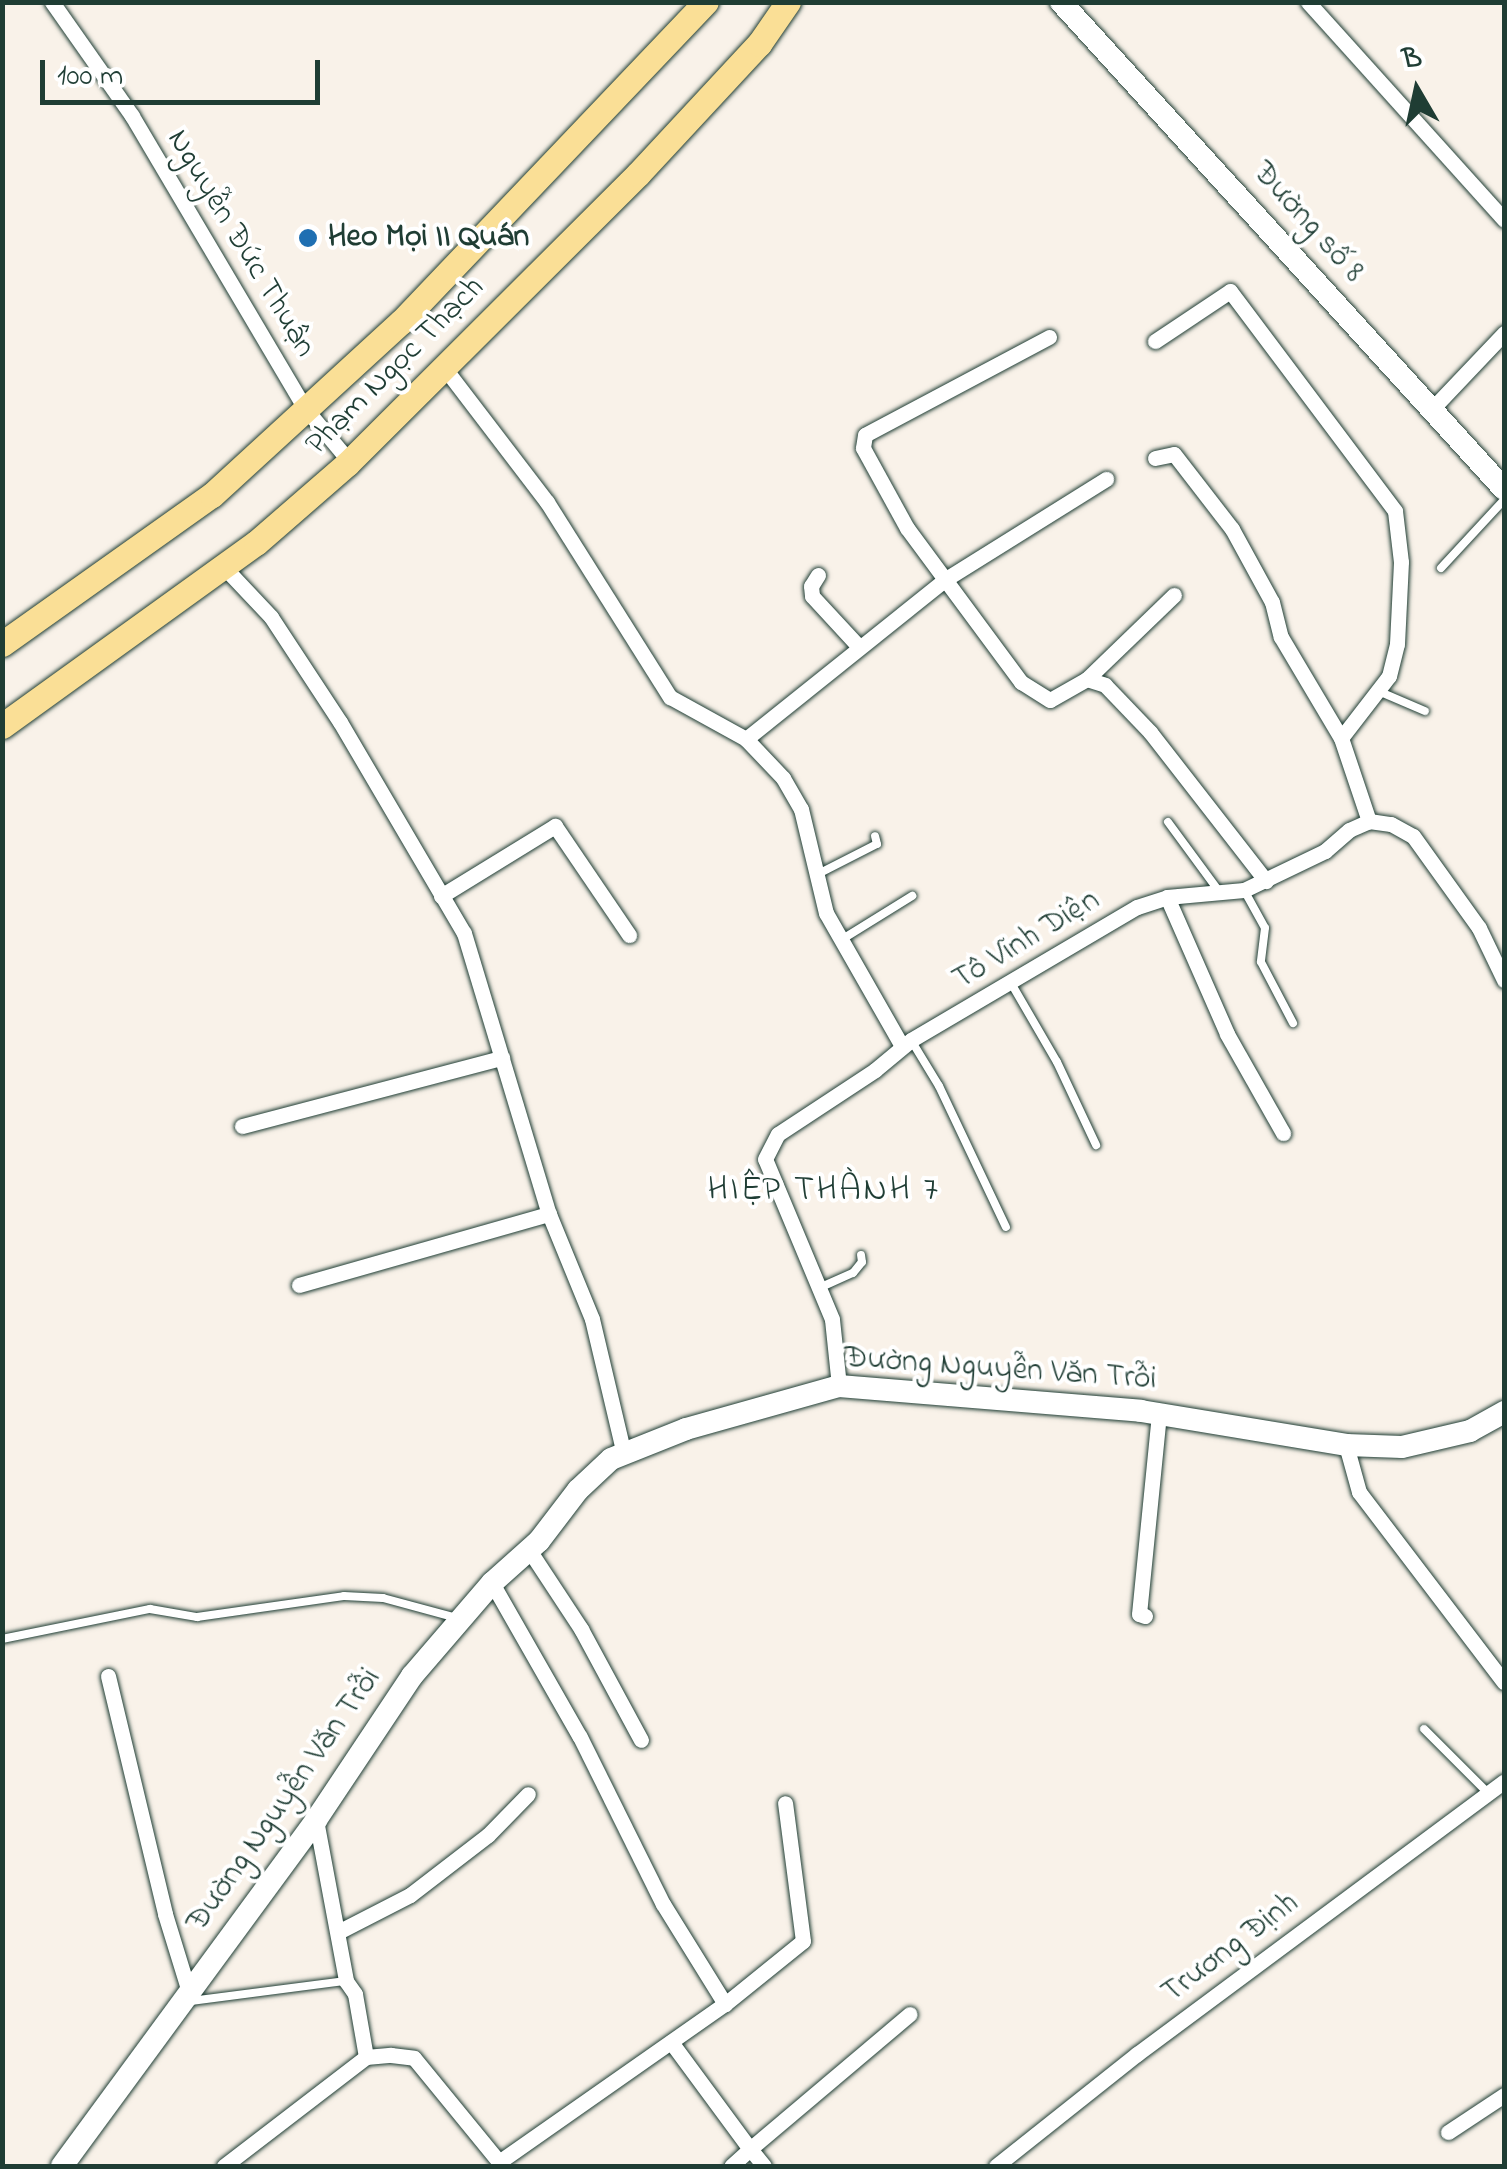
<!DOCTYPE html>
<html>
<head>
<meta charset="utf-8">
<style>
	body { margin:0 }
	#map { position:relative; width:1507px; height:2169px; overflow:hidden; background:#f9f2e9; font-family:"Indie Flower",sans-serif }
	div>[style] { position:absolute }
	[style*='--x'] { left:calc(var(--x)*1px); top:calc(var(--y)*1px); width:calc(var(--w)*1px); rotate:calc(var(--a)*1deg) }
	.roads { filter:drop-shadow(0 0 2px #1f3d34) drop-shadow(0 0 2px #1f3d34) }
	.lane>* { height:8px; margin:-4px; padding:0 4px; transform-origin:4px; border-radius:4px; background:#fff }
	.street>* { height:15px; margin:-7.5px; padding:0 7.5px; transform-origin:7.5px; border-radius:7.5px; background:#fff }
	.secondary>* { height:22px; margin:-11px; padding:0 11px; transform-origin:11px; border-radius:11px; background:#fff }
	.primary>* { height:25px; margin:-12.5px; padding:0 12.5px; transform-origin:12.5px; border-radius:12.5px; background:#fadf96 }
	.dots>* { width:28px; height:28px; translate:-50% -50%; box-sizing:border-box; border:5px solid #fff; border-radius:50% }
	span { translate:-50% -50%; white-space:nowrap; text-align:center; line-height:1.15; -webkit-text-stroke:8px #fff; paint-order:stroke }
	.street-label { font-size:32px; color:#1f3d34 }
	.poi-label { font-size:32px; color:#1f3d34; font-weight:700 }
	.left { translate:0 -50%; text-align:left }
	.neighbourhood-label { font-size:35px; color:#1f3d34; letter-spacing:2.5px }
	.frame { position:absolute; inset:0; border:5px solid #1f3d34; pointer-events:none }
	.north { position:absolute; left:1367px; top:40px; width:100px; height:100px; -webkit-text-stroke:8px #fff; paint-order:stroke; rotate:351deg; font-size:28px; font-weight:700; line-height:40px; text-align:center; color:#1f3d34 }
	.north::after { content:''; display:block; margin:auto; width:35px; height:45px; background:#1f3d34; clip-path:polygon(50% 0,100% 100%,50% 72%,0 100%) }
	.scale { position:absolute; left:40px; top:60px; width:280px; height:45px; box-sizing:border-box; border:5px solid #1f3d34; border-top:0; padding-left:12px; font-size:30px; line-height:35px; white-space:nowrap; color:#1f3d34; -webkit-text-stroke:8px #fff; paint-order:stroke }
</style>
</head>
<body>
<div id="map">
	<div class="roads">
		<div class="lane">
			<div style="--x:1441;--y:568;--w:93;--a:-47.2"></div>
			<div style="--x:1378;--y:691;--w:51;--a:23.1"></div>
			<div style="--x:1168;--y:822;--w:84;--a:53.7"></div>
			<div style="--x:818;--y:874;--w:66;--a:-27"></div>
			<div style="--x:877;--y:844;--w:8;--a:-104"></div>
			<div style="--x:1244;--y:890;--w:43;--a:61.1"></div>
			<div style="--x:1265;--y:928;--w:34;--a:97"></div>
			<div style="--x:1261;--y:962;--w:69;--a:62.3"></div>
			<div style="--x:841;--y:940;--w:84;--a:-31.8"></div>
			<div style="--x:1011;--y:983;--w:91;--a:59.8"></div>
			<div style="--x:1057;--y:1062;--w:92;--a:64.8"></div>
			<div style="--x:911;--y:1040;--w:54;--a:58.7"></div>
			<div style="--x:939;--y:1086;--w:156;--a:64.6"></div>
			<div style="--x:819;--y:1288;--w:37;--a:-24"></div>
			<div style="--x:853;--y:1273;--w:14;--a:-51"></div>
			<div style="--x:862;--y:1262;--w:7;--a:-98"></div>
			<div style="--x:2;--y:1639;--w:151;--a:-11.5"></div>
			<div style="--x:150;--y:1609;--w:48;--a:9.7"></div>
			<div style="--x:197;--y:1617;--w:148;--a:-8.1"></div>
			<div style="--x:344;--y:1596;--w:39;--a:3"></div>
			<div style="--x:383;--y:1598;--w:77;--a:15.1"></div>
			<div style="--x:1424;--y:1729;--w:91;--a:45"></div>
			<div style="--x:191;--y:2001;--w:156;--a:-7.4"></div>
		</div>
		<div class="street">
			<div style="--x:52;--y:2;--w:139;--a:54.9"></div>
			<div style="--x:132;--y:116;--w:338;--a:59.4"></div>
			<div style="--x:304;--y:407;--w:70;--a:50.2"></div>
			<div style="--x:1308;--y:2;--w:293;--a:48"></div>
			<div style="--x:1049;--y:337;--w:208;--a:152"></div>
			<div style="--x:865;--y:435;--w:13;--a:99"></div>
			<div style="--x:863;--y:448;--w:91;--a:61.2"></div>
			<div style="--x:907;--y:528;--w:192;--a:53.5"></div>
			<div style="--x:1021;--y:682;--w:34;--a:32"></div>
			<div style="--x:1050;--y:700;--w:43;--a:-29.6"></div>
			<div style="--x:1087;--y:679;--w:19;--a:18"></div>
			<div style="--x:1105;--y:685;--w:65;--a:46.2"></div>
			<div style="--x:1150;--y:732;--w:189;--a:52.1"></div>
			<div style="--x:1155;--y:341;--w:90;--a:-33.7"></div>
			<div style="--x:1230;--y:291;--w:275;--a:53.1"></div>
			<div style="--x:1395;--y:511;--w:51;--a:83.3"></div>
			<div style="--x:1401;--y:562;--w:82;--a:92.8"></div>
			<div style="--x:1397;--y:644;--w:33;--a:104"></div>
			<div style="--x:1389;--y:676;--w:78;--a:127.7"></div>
			<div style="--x:1341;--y:738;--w:88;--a:71.4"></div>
			<div style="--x:446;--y:370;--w:166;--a:52.6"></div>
			<div style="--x:547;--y:502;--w:231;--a:57.8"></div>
			<div style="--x:670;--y:697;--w:87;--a:28.9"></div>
			<div style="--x:746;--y:739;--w:54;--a:46.5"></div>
			<div style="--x:783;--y:778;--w:36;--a:60"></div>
			<div style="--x:801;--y:809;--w:107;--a:76.5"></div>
			<div style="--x:826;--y:913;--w:153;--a:60.3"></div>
			<div style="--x:1432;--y:409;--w:105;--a:-46.5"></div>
			<div style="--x:1155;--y:458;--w:19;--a:-12"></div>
			<div style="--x:1174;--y:454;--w:95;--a:52.3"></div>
			<div style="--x:1232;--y:529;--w:83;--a:61.3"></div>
			<div style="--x:1272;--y:602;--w:36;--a:76"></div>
			<div style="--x:1281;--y:637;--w:117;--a:59.3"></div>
			<div style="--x:223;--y:566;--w:70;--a:46.7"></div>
			<div style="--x:271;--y:617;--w:126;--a:56.7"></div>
			<div style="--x:340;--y:722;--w:245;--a:59.6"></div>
			<div style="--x:464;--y:933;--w:294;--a:73.2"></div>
			<div style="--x:549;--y:1214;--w:113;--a:67.7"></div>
			<div style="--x:592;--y:1319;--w:139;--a:76.7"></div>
			<div style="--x:818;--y:575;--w:13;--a:122"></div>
			<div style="--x:811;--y:586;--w:10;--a:84"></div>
			<div style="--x:812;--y:596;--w:69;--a:47.3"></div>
			<div style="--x:1087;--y:679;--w:121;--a:-44"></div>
			<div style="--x:746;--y:739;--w:256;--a:-38.7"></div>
			<div style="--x:946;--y:579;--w:189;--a:-32"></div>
			<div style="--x:441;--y:896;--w:134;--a:-31.6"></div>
			<div style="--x:555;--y:826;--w:132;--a:55.8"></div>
			<div style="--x:1167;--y:897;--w:150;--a:66.3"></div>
			<div style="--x:1227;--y:1034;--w:114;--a:60.5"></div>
			<div style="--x:242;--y:1126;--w:269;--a:-14.7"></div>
			<div style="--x:299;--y:1285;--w:260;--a:-15.9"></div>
			<div style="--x:839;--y:1386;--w:67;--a:-96"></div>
			<div style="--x:832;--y:1319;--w:173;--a:-112.7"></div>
			<div style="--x:765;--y:1159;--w:28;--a:-63"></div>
			<div style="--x:778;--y:1134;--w:116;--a:-33.4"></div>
			<div style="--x:875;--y:1070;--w:47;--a:-39.8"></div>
			<div style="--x:911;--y:1040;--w:262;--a:-30.5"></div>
			<div style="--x:1137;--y:907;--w:32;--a:-18"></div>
			<div style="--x:1167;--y:897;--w:77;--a:-5.2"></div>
			<div style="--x:1244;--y:890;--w:90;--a:-25.7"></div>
			<div style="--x:1325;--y:851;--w:32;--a:-41"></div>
			<div style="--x:1349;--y:830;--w:22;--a:-24"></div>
			<div style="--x:1369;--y:821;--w:22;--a:8"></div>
			<div style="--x:1391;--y:824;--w:25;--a:29"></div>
			<div style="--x:1413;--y:836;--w:113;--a:54.3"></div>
			<div style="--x:1479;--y:928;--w:58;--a:64.3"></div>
			<div style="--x:1346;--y:1445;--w:49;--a:74.5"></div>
			<div style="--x:1359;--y:1492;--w:239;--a:52.7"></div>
			<div style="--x:529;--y:1550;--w:95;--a:56.6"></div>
			<div style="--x:581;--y:1629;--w:126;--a:61.6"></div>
			<div style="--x:492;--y:1583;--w:177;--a:60.3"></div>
			<div style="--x:580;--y:1737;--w:186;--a:63.6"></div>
			<div style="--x:663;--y:1904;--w:118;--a:58.2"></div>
			<div style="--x:1145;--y:1616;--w:6;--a:-162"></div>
			<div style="--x:1139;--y:1614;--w:201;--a:-84.3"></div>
			<div style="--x:108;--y:1676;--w:245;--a:76.5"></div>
			<div style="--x:165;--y:1914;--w:82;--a:72.9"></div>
			<div style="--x:316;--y:1820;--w:164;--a:79.4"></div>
			<div style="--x:346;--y:1981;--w:16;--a:55"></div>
			<div style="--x:355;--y:1994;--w:64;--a:80.1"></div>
			<div style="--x:338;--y:1932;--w:81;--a:-27.2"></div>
			<div style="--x:410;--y:1895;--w:98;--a:-37.6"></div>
			<div style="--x:488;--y:1835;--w:57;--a:-45.7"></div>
			<div style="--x:671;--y:2042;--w:133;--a:53.6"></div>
			<div style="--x:750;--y:2149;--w:25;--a:138"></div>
			<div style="--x:1448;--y:2132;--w:67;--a:-33.5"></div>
			<div style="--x:224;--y:2166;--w:179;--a:-37.5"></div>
			<div style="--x:366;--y:2057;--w:25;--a:-5"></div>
			<div style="--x:391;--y:2055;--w:23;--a:7"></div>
			<div style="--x:414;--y:2058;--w:134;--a:50.7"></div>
			<div style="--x:499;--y:2162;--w:276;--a:-35"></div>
			<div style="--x:725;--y:2004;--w:100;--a:-38.9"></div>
			<div style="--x:803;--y:1941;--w:139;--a:-97.4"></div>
			<div style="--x:764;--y:2166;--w:22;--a:-129"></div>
			<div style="--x:750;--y:2149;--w:209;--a:-40.2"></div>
			<div style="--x:996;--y:2166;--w:180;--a:-38.5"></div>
			<div style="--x:1137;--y:2054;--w:457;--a:-36.6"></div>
		</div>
		<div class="secondary">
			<div style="--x:1061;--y:2;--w:658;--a:47.71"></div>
			<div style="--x:62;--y:2166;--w:429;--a:-53.7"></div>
			<div style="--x:316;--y:1820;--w:173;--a:-56.3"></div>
			<div style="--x:412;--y:1676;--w:123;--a:-49.3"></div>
			<div style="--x:492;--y:1583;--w:63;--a:-41.8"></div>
			<div style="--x:539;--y:1541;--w:64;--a:-52.6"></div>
			<div style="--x:578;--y:1490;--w:45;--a:-43.2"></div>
			<div style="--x:611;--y:1459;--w:81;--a:-21.8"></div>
			<div style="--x:686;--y:1429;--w:159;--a:-15.7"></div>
			<div style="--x:839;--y:1386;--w:303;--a:4.7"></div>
			<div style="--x:1141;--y:1411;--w:208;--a:9.4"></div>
			<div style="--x:1346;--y:1445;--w:56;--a:2"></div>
			<div style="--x:1402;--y:1447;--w:70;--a:-13.2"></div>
			<div style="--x:1470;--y:1431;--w:39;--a:-29"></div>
		</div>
		<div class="primary">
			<div style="--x:2;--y:644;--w:257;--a:-35.4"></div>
			<div style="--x:212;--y:495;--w:256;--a:-42.5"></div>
			<div style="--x:401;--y:322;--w:442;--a:-46.4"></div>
			<div style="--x:2;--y:726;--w:313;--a:-35.8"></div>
			<div style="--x:256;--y:543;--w:121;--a:-41"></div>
			<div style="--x:347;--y:464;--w:411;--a:-44.9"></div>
			<div style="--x:638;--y:174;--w:178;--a:-47.1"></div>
			<div style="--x:759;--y:44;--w:51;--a:-55.4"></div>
		</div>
	</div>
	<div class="dots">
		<div style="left:308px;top:238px;background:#1f6fb2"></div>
	</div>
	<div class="street-label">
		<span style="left:1307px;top:223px;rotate:48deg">Đường số 8</span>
		<span style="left:240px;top:244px;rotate:59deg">Nguyễn Đức Thuận</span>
		<span style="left:396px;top:367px;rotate:-45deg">Phạm Ngọc Thạch</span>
		<span style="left:1027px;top:941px;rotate:-31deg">Tô Vĩnh Diện</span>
		<span style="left:1000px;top:1370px;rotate:4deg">Đường Nguyễn Văn Trỗi</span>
		<span style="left:285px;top:1801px;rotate:-55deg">Đường Nguyễn Văn Trỗi</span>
		<span style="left:1231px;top:1949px;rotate:-37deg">Trương Định</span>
	</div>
	<div class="poi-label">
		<span class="left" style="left:328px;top:238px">Heo Mọi II Quán</span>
	</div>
	<div class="neighbourhood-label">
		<span style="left:824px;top:1191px">HIỆP THÀNH 7</span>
	</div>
	<div class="frame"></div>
	<div class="north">B</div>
	<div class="scale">100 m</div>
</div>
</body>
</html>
